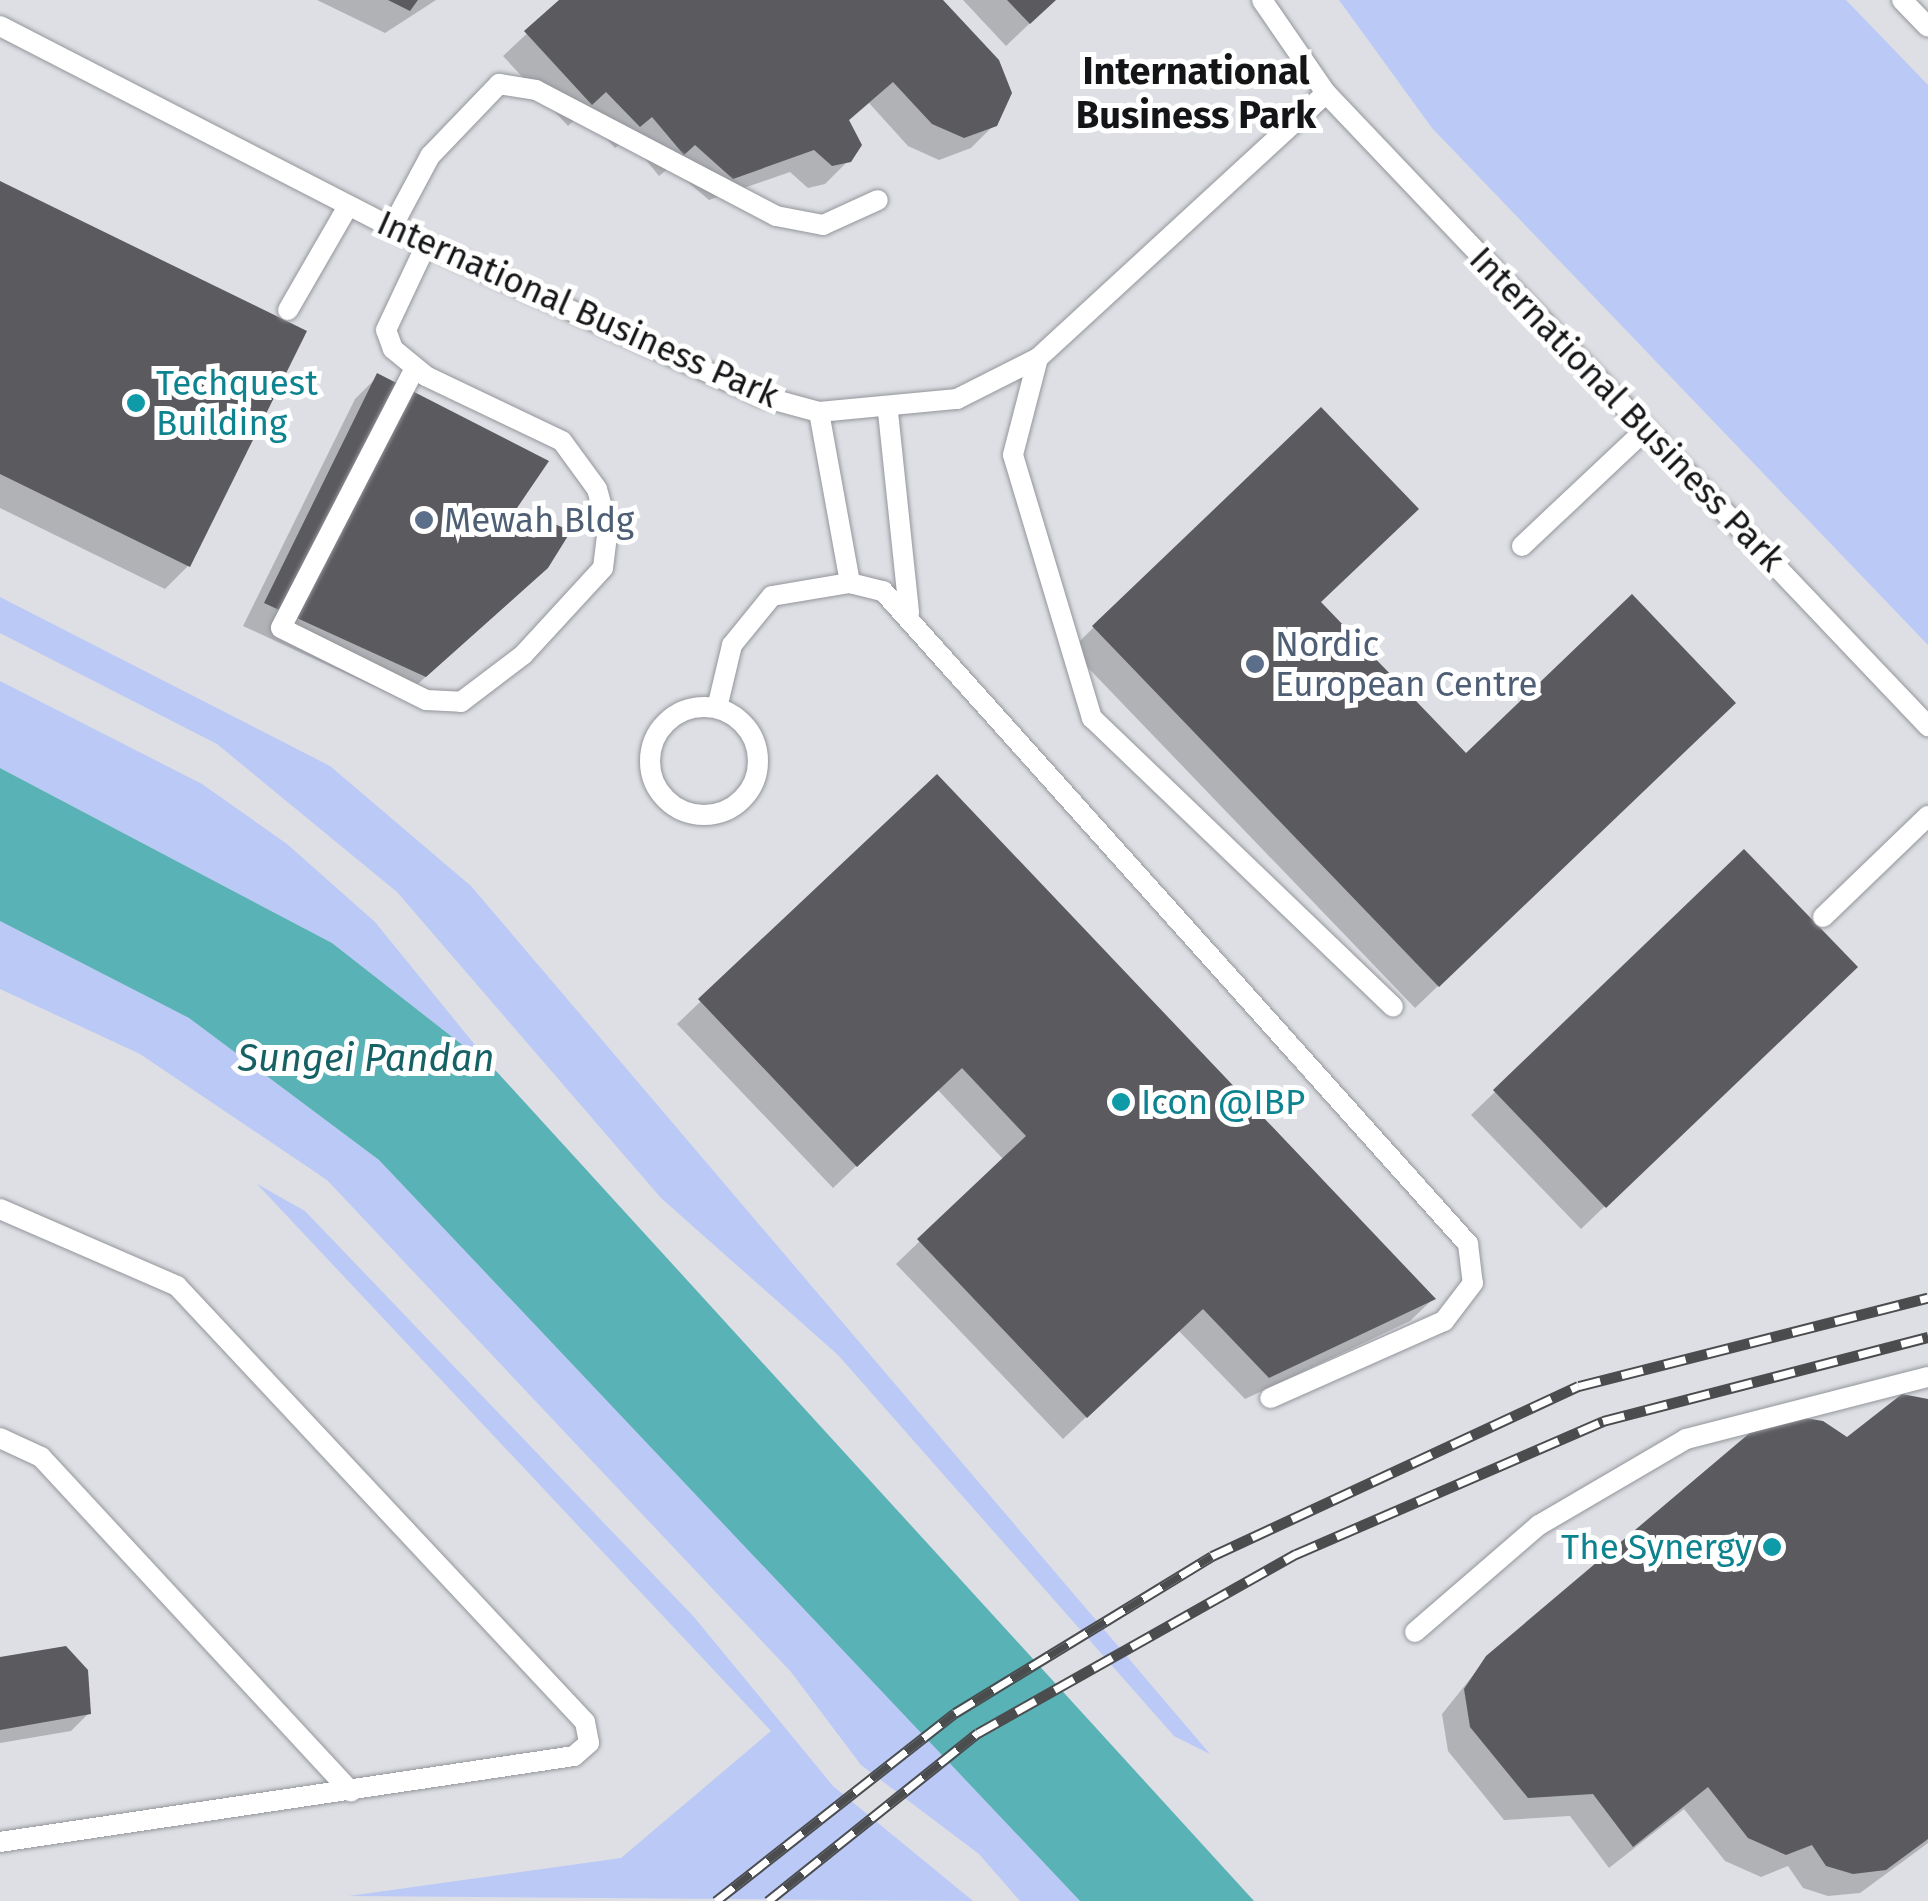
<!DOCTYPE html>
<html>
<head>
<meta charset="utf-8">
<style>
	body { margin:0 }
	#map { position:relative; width:1928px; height:1901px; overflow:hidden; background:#dddfe4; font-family:"Fira Sans",sans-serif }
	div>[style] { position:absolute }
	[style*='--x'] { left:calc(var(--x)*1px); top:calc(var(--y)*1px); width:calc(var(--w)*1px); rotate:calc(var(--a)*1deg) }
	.green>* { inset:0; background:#bbc9f6 }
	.water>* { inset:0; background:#58b2b6 }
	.shadow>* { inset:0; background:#0003 }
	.building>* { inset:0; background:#5a5a5f }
	.roads { filter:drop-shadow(0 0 2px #93959a) drop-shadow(0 0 2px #93959a) }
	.lane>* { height:20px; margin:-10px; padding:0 10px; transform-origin:10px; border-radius:10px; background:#fff }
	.lane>.ring { margin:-10px; padding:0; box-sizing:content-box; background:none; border:20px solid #fff; border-radius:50% }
	.rail>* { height:11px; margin-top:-5.5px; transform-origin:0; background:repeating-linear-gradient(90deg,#fff 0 22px,#4a4c4e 0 44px); box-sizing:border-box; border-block:2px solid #4a4c4e }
	.dots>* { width:28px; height:28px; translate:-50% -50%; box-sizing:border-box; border:5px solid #fff; border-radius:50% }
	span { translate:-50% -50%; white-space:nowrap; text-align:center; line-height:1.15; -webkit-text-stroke:10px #fff; paint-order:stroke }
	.street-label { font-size:35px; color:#141517 }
	.culture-label { font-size:35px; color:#0d838f }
	.left { translate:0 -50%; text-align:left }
	.right { translate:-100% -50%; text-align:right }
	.service-label { font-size:35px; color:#4e5e75 }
	.neighbourhood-label { font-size:38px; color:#141517; font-weight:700 }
	.water-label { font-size:38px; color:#176165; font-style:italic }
</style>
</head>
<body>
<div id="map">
	<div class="green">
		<div style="clip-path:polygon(1339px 0,1846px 0,1928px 85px,1928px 645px,1432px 128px)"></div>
		<div style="clip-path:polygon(0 597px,330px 766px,471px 886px,1210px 1754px,1174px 1736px,838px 1355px,661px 1198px,397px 892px,217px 744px,0 633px)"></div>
		<div style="clip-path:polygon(0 681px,202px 784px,287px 844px,375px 922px,497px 1072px,332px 943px,0 768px)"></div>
		<div style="clip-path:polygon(0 921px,189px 1018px,379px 1160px,1080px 1901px,1020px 1901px,979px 1854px,861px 1765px,791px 1672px,327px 1180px,140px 1054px,0 989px)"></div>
		<div style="clip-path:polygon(257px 1184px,305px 1211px,694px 1617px,833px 1786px,973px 1901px,349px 1896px,621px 1858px,771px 1731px)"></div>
	</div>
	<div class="water">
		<div style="clip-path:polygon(0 768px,332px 943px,497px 1072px,1254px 1901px,1080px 1901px,379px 1160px,189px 1018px,0 921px)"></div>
	</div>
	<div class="shadow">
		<div style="clip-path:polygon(317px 0,436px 0,385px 33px)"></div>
		<div style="clip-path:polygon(563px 0,940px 0,995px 124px,971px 148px,939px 160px,908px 146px,869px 103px,847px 122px,849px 160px,825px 184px,808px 188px,790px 172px,709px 200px,670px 167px,659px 176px,628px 138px,615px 148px,582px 113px,568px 126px,503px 56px)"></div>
		<div style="clip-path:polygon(963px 0,1054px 0,1006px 46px)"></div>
		<div style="clip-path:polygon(0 184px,188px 566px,165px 589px,0 508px)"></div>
		<div style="clip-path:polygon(378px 376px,514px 510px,522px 591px,401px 699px,243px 626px,355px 399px)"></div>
		<div style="clip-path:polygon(1318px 602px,1466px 756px,1710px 726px,1415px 1008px,1071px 650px,1094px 627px)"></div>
		<div style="clip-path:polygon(936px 777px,1433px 1299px,1410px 1321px,1245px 1399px,1178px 1330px,1063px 1439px,896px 1264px,1004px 1160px,937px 1089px,833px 1188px,677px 1024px)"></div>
		<div style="clip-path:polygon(1744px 852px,1831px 990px,1581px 1229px,1471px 1115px)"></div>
		<div style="clip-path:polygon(1928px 1407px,1928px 1843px,1860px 1893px,1828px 1896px,1803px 1888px,1788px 1866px,1761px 1877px,1725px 1861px,1684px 1809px,1609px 1868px,1570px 1816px,1504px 1820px,1448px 1751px,1442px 1714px,1487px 1658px,1847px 1440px)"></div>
		<div style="clip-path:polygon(0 1660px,89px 1713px,71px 1731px,0 1743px)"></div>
	</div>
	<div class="building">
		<div style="clip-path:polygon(388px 0,418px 0,410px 11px)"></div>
		<div style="clip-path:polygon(559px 0,943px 0,999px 60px,1012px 93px,997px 126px,964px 138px,932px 124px,893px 82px,849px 120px,862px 145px,851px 162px,832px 166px,814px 150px,733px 179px,695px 145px,684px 155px,652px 117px,640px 127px,606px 92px,592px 105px,524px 31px)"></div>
		<div style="clip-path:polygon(1007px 0,1056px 0,1030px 24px)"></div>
		<div style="clip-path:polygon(0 181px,307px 331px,190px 567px,0 474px)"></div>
		<div style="clip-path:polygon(377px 373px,549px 461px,517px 508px,571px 531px,548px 568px,426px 677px,264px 603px)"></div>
		<div style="clip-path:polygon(1321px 407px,1419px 509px,1321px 602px,1466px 753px,1632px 594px,1736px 703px,1439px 987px,1092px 626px)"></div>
		<div style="clip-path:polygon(937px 774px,1436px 1299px,1269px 1378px,1203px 1309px,1087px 1418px,917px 1239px,1026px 1136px,962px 1068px,857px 1167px,698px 999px)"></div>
		<div style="clip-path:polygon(1744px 849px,1858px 967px,1606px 1208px,1493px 1090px)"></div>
		<div style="clip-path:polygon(1902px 1394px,1928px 1399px,1928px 1839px,1886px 1870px,1853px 1874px,1826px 1866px,1812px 1845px,1786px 1855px,1748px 1838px,1708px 1787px,1633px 1847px,1593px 1794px,1528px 1798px,1470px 1727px,1464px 1689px,1486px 1656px,1758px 1426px,1787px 1415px,1823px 1421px,1847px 1437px)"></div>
		<div style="clip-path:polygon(66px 1646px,88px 1670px,91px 1714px,0 1730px,0 1657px)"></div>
	</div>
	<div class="roads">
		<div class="lane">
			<div style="--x:1262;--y:0;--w:113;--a:55.5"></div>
			<div style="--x:1326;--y:93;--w:874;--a:46.44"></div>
			<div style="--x:1902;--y:0;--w:37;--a:46"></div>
			<div style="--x:0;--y:26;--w:479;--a:27.2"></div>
			<div style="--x:426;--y:245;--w:367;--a:24.3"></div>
			<div style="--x:760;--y:396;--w:61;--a:15.2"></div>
			<div style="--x:819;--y:412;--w:139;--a:-5.4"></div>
			<div style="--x:957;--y:399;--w:91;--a:-26.8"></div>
			<div style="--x:1038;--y:358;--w:391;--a:-42.6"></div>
			<div style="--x:392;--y:227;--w:81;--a:-61.8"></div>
			<div style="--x:430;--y:156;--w:100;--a:-46.2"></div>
			<div style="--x:499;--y:84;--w:37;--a:9"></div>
			<div style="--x:536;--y:90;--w:271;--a:27.7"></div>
			<div style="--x:776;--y:216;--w:48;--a:10.8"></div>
			<div style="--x:823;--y:225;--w:60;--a:-24.4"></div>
			<div style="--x:288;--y:310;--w:120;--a:-60"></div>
			<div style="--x:1038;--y:358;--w:100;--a:104.5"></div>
			<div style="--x:1013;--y:455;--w:275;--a:73.3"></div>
			<div style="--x:1092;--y:718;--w:417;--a:43.8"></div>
			<div style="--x:415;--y:368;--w:292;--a:117.3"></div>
			<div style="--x:281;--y:628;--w:162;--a:26.4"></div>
			<div style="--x:426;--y:700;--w:35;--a:3"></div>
			<div style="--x:461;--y:702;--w:78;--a:-37.2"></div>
			<div style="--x:523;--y:655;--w:118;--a:-47.4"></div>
			<div style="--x:603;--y:568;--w:39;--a:-83"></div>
			<div style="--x:608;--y:529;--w:41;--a:-105.4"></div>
			<div style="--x:597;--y:489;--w:59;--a:-126.1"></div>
			<div style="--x:562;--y:441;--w:151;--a:-154.5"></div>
			<div style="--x:426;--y:376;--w:43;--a:-140.7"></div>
			<div style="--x:393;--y:349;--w:20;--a:-110"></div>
			<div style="--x:386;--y:330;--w:94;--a:-64.8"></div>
			<div style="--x:819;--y:412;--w:174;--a:79.7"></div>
			<div style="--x:888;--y:412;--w:202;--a:84"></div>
			<div style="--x:1522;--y:546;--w:170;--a:-43.3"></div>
			<div class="ring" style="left:650px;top:707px;width:88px;height:88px"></div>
			<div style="--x:717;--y:708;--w:65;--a:-76.6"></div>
			<div style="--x:732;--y:645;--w:63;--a:-50.8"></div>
			<div style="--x:772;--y:596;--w:79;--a:-9.5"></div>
			<div style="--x:850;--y:583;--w:34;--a:14"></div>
			<div style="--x:883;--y:591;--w:877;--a:48.14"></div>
			<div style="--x:1468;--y:1244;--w:39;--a:83"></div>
			<div style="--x:1473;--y:1283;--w:48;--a:127.3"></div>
			<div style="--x:1444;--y:1321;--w:190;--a:156.1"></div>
			<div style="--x:1823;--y:917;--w:146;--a:-43.9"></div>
			<div style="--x:0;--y:1209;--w:193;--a:23.5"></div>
			<div style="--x:177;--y:1286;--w:597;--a:46.9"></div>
			<div style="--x:585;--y:1722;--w:21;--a:79"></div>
			<div style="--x:589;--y:1743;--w:20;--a:139"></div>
			<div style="--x:574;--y:1756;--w:580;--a:171.48"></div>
			<div style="--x:0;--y:1438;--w:45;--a:24.9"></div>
			<div style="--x:41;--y:1457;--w:456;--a:47.2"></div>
			<div style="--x:1415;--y:1632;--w:164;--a:-40.8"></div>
			<div style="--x:1539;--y:1525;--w:170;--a:-30.3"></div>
			<div style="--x:1686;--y:1439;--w:250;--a:-14.4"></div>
		</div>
	</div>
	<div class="rail">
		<div style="--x:716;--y:1901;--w:304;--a:-38.2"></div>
		<div style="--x:955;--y:1713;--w:301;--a:-31.4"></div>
		<div style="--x:1212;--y:1556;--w:404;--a:-24.9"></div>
		<div style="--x:1579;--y:1386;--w:360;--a:-14.2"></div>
		<div style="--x:768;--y:1901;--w:269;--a:-38.7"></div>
		<div style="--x:978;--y:1733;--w:365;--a:-29.4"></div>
		<div style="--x:1296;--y:1554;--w:335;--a:-23.4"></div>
		<div style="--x:1603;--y:1421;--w:336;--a:-14.5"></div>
	</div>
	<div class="dots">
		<div style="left:136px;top:403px;background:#0f9aa8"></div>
		<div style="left:424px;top:520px;background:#5c6f8a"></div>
		<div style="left:1255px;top:664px;background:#5c6f8a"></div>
		<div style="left:1121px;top:1102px;background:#0f9aa8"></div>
		<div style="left:1772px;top:1547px;background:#0f9aa8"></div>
	</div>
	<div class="street-label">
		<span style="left:578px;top:309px;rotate:24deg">International Business Park</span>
		<span style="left:1627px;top:409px;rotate:46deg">International Business Park</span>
	</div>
	<div class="culture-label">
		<span class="left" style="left:156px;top:403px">Techquest<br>Building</span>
		<span class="left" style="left:1141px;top:1102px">Icon @IBP</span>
		<span class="right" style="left:1752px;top:1547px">The Synergy</span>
	</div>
	<div class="service-label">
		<span class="left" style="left:444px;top:520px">Mewah Bldg</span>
		<span class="left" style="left:1275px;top:664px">Nordic<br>European Centre</span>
	</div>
	<div class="neighbourhood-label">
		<span style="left:1196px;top:94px">International<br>Business Park</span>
	</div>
	<div class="water-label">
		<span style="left:366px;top:1059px">Sungei Pandan</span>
	</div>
</div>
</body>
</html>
